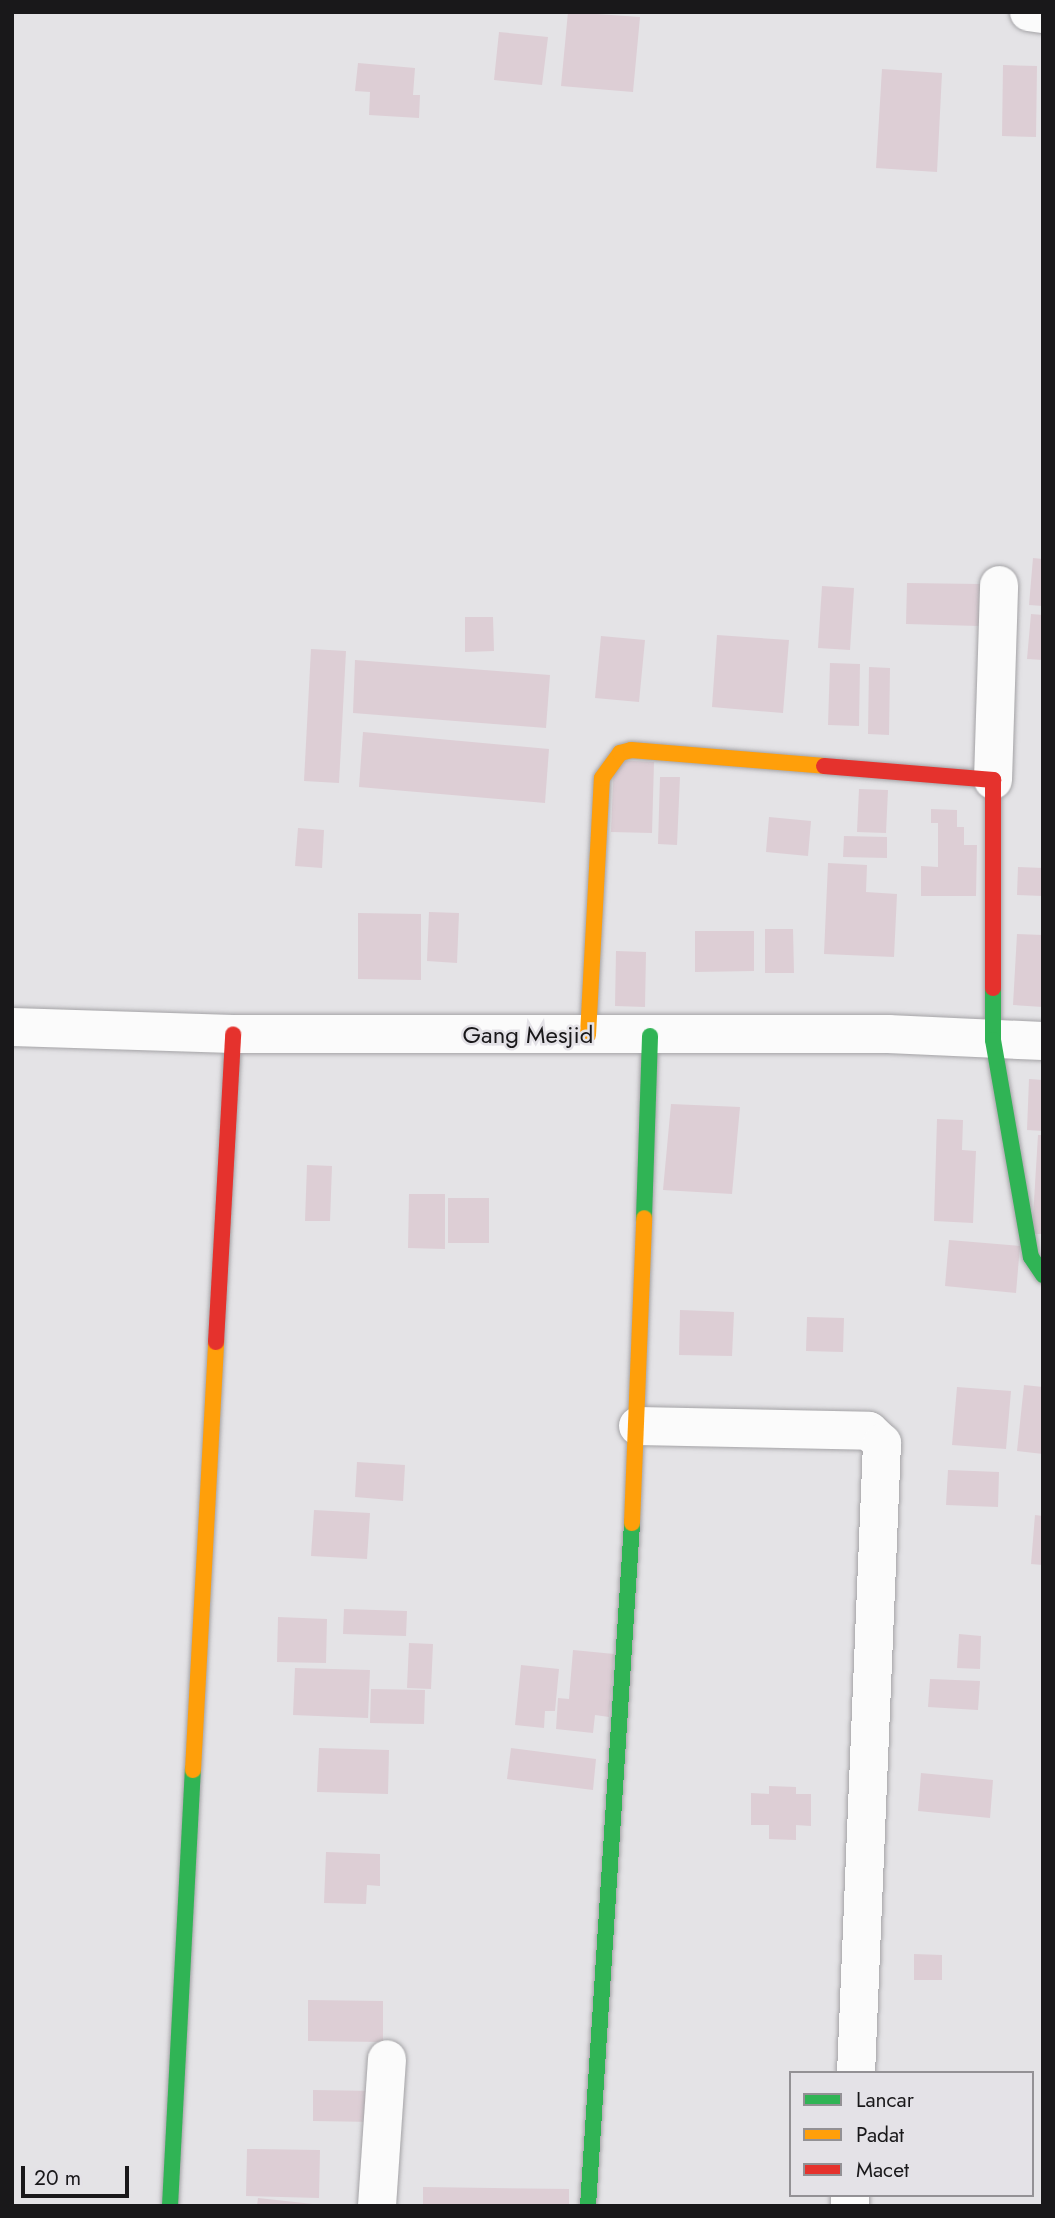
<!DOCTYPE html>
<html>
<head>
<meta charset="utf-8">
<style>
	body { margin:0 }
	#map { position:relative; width:1055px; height:2218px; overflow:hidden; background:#e4e3e6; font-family:Jost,sans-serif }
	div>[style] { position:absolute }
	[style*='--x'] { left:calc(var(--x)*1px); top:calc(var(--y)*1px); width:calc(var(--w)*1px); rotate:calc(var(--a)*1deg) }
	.building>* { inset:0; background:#ddced5 }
	.roads { filter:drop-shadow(0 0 2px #a4a3a6) drop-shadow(0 0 2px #a4a3a6) }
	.street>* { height:38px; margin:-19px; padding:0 19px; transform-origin:19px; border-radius:19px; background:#fbfbfb }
	.fast>* { height:16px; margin:-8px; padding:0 8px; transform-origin:8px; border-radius:8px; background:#30b455 }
	.slow>* { height:16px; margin:-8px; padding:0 8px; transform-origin:8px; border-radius:8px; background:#ff9f0a }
	.jam>* { height:16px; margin:-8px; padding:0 8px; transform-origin:8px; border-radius:8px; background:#e5322d }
	span { translate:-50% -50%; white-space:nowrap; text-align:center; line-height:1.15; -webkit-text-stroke:5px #e4e2e7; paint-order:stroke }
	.street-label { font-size:24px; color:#19181a }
	.frame { position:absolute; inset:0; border:14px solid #19181a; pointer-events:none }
	.legend { position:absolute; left:789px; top:2071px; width:245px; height:126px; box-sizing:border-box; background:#e4e2e7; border:2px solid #939195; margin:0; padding:9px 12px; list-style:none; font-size:21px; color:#19181a }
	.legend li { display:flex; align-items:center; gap:14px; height:35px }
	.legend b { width:35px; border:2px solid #939195 }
	.scale { position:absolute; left:21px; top:2166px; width:108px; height:32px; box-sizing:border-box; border:4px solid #19181a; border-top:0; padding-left:9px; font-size:21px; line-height:24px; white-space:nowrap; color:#19181a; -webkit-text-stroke:5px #e4e2e7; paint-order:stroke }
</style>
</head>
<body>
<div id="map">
	<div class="building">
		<div style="clip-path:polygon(568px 12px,640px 17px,633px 92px,561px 86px)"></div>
		<div style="clip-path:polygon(499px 32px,548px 37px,542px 85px,494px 80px)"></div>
		<div style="clip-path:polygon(358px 63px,415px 68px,413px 95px,420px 95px,419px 118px,369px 115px,370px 92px,355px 91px)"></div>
		<div style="clip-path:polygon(1003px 65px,1037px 66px,1036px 137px,1002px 136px)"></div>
		<div style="clip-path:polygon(882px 69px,942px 73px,937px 172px,876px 168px)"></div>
		<div style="clip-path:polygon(1033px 558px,1043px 559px,1043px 606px,1029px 605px)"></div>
		<div style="clip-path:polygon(907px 583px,980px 584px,979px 626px,906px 624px)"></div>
		<div style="clip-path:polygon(822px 586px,854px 588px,850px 650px,818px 648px)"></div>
		<div style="clip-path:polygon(1031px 614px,1043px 615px,1043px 660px,1027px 659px)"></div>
		<div style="clip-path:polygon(465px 617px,493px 617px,494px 651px,465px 652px)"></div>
		<div style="clip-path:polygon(717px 635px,789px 640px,783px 713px,712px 707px)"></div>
		<div style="clip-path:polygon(601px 636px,645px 640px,639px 702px,595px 698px)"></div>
		<div style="clip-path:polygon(311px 649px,346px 651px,339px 783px,304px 781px)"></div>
		<div style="clip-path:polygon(355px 660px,550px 675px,546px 728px,353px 713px)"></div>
		<div style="clip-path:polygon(830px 663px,860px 664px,859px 726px,828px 725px)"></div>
		<div style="clip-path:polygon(869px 667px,890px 668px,889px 735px,868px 734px)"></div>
		<div style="clip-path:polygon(363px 732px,549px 749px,545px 803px,359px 787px)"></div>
		<div style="clip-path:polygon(614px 760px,654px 762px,652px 833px,611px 832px)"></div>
		<div style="clip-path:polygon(660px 777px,680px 777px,677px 845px,658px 844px)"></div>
		<div style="clip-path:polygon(859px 789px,888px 790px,886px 833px,857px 832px)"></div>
		<div style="clip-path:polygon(931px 809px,957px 810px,957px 827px,964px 827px,964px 845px,977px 845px,976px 896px,921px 896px,921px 866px,938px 867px,938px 823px,931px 823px)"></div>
		<div style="clip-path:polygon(769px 817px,811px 821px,808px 856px,766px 852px)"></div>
		<div style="clip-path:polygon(298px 828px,324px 830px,322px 868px,295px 866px)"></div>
		<div style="clip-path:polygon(844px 836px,887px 837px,887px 858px,843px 857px)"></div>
		<div style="clip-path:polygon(828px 863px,867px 865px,866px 892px,897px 894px,894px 957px,824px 954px)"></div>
		<div style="clip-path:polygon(1018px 867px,1043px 868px,1043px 896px,1017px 895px)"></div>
		<div style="clip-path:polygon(429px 912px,459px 913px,457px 963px,427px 961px)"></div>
		<div style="clip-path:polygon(358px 913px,421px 914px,421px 980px,358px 979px)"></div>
		<div style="clip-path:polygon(765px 929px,793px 929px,794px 973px,765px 973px)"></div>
		<div style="clip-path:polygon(695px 931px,754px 931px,754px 971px,695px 972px)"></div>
		<div style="clip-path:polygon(1017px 934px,1043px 935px,1043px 1007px,1013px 1005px)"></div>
		<div style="clip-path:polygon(616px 951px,646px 952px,645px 1007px,615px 1006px)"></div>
		<div style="clip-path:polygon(1029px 1079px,1043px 1080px,1043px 1131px,1027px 1130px)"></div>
		<div style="clip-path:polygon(671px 1104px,740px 1107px,732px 1194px,663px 1190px)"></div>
		<div style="clip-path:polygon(937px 1119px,963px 1120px,962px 1150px,976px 1151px,973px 1223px,934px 1221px)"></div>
		<div style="clip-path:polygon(1038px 1135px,1043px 1135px,1043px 1234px,1032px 1234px)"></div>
		<div style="clip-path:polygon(307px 1165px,332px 1166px,330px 1221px,305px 1221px)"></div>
		<div style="clip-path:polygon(409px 1194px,445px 1194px,445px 1249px,408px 1248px)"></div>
		<div style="clip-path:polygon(448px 1198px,489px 1198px,489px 1243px,448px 1243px)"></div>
		<div style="clip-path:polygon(949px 1240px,1020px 1246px,1016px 1293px,945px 1286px)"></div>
		<div style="clip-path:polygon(680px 1310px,734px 1312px,732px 1356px,679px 1355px)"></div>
		<div style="clip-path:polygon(807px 1317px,844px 1318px,843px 1352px,806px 1351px)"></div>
		<div style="clip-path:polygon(1024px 1385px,1043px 1387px,1043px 1454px,1017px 1451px)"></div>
		<div style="clip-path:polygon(957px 1387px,1011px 1391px,1006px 1449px,952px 1445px)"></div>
		<div style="clip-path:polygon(357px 1462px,405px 1465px,403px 1501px,355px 1497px)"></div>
		<div style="clip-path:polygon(948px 1470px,999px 1472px,998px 1507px,946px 1505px)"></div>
		<div style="clip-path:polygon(314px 1510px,370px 1513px,367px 1559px,311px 1556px)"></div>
		<div style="clip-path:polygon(1035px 1515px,1043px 1516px,1043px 1565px,1031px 1564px)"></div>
		<div style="clip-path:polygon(344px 1609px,407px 1611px,406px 1636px,343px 1634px)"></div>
		<div style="clip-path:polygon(278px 1617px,327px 1619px,326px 1663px,277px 1662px)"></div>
		<div style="clip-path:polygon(959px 1634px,981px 1636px,980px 1669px,957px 1668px)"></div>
		<div style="clip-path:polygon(409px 1643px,433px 1644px,431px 1689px,407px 1688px)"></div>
		<div style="clip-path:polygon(573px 1650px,614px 1654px,609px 1717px,595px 1715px,593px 1733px,556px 1729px,558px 1698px,569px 1699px)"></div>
		<div style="clip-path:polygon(521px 1665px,559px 1669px,555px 1711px,545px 1711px,544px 1728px,515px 1725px)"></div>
		<div style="clip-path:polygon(295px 1668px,370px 1670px,368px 1718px,293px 1715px)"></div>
		<div style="clip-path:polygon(930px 1679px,980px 1681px,978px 1710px,928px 1707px)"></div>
		<div style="clip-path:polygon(371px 1689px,425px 1690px,424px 1724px,370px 1723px)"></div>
		<div style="clip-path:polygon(319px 1748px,389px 1750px,388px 1794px,317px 1792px)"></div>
		<div style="clip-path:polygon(511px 1748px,596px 1759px,593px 1790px,507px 1779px)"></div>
		<div style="clip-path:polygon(921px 1773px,993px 1780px,990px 1818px,918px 1811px)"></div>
		<div style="clip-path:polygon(769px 1786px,796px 1787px,796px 1794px,811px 1794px,811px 1826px,796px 1825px,796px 1840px,769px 1839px,769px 1825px,751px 1825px,751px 1793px,769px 1794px)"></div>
		<div style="clip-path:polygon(326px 1852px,380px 1854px,380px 1886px,367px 1885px,366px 1904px,324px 1903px)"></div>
		<div style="clip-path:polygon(914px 1954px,942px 1955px,942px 1980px,914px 1980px)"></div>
		<div style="clip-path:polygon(308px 2000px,383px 2001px,383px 2042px,308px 2041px)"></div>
		<div style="clip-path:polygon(313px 2090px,377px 2091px,376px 2122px,313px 2121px)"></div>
		<div style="clip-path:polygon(247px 2149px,320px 2150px,319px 2198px,246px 2196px)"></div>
		<div style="clip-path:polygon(423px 2187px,569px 2189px,569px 2206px,423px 2206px)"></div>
		<div style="clip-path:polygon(258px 2198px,313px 2204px,313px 2206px,257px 2206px)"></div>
	</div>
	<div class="roads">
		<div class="street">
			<div style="--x:1029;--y:12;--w:14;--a:8"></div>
			<div style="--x:993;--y:780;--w:195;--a:-88.2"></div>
			<div style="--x:12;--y:1027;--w:221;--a:1.8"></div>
			<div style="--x:233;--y:1034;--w:655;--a:0"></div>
			<div style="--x:888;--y:1034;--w:155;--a:2.6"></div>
			<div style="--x:638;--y:1426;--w:231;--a:1.2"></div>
			<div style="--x:869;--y:1431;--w:18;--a:43"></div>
			<div style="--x:882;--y:1443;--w:631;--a:92.36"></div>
			<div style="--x:377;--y:2206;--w:147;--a:-86.1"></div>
			<div style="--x:850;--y:2206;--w:11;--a:-90"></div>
		</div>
		<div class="fast">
			<div style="--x:993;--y:988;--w:52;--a:90"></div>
			<div style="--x:993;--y:1040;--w:220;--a:80.1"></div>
			<div style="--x:1031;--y:1257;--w:22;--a:56"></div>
			<div style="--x:644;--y:1218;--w:182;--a:-88.1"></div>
			<div style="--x:170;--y:2206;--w:437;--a:-87"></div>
			<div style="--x:588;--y:2206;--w:684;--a:-86.31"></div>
		</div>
		<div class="slow">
			<div style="--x:588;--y:1035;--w:257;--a:-86.9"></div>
			<div style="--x:602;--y:778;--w:31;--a:-54"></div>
			<div style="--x:620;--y:753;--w:11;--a:-15"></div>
			<div style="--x:631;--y:750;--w:194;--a:4.7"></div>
			<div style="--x:632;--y:1523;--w:305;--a:-87.7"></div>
			<div style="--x:193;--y:1770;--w:429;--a:-86.9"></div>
		</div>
		<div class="jam">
			<div style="--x:824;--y:766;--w:170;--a:4.7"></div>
			<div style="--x:993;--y:780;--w:208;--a:90"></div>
			<div style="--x:216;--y:1342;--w:308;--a:-86.8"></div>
		</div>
	</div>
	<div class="street-label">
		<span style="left:528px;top:1035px">Gang Mesjid</span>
	</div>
	<div class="frame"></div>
	<ul class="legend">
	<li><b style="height:9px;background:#30b455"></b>Lancar</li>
	<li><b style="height:9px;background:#ff9f0a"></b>Padat</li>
	<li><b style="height:9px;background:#e5322d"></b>Macet</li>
	</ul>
	<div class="scale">20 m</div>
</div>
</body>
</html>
